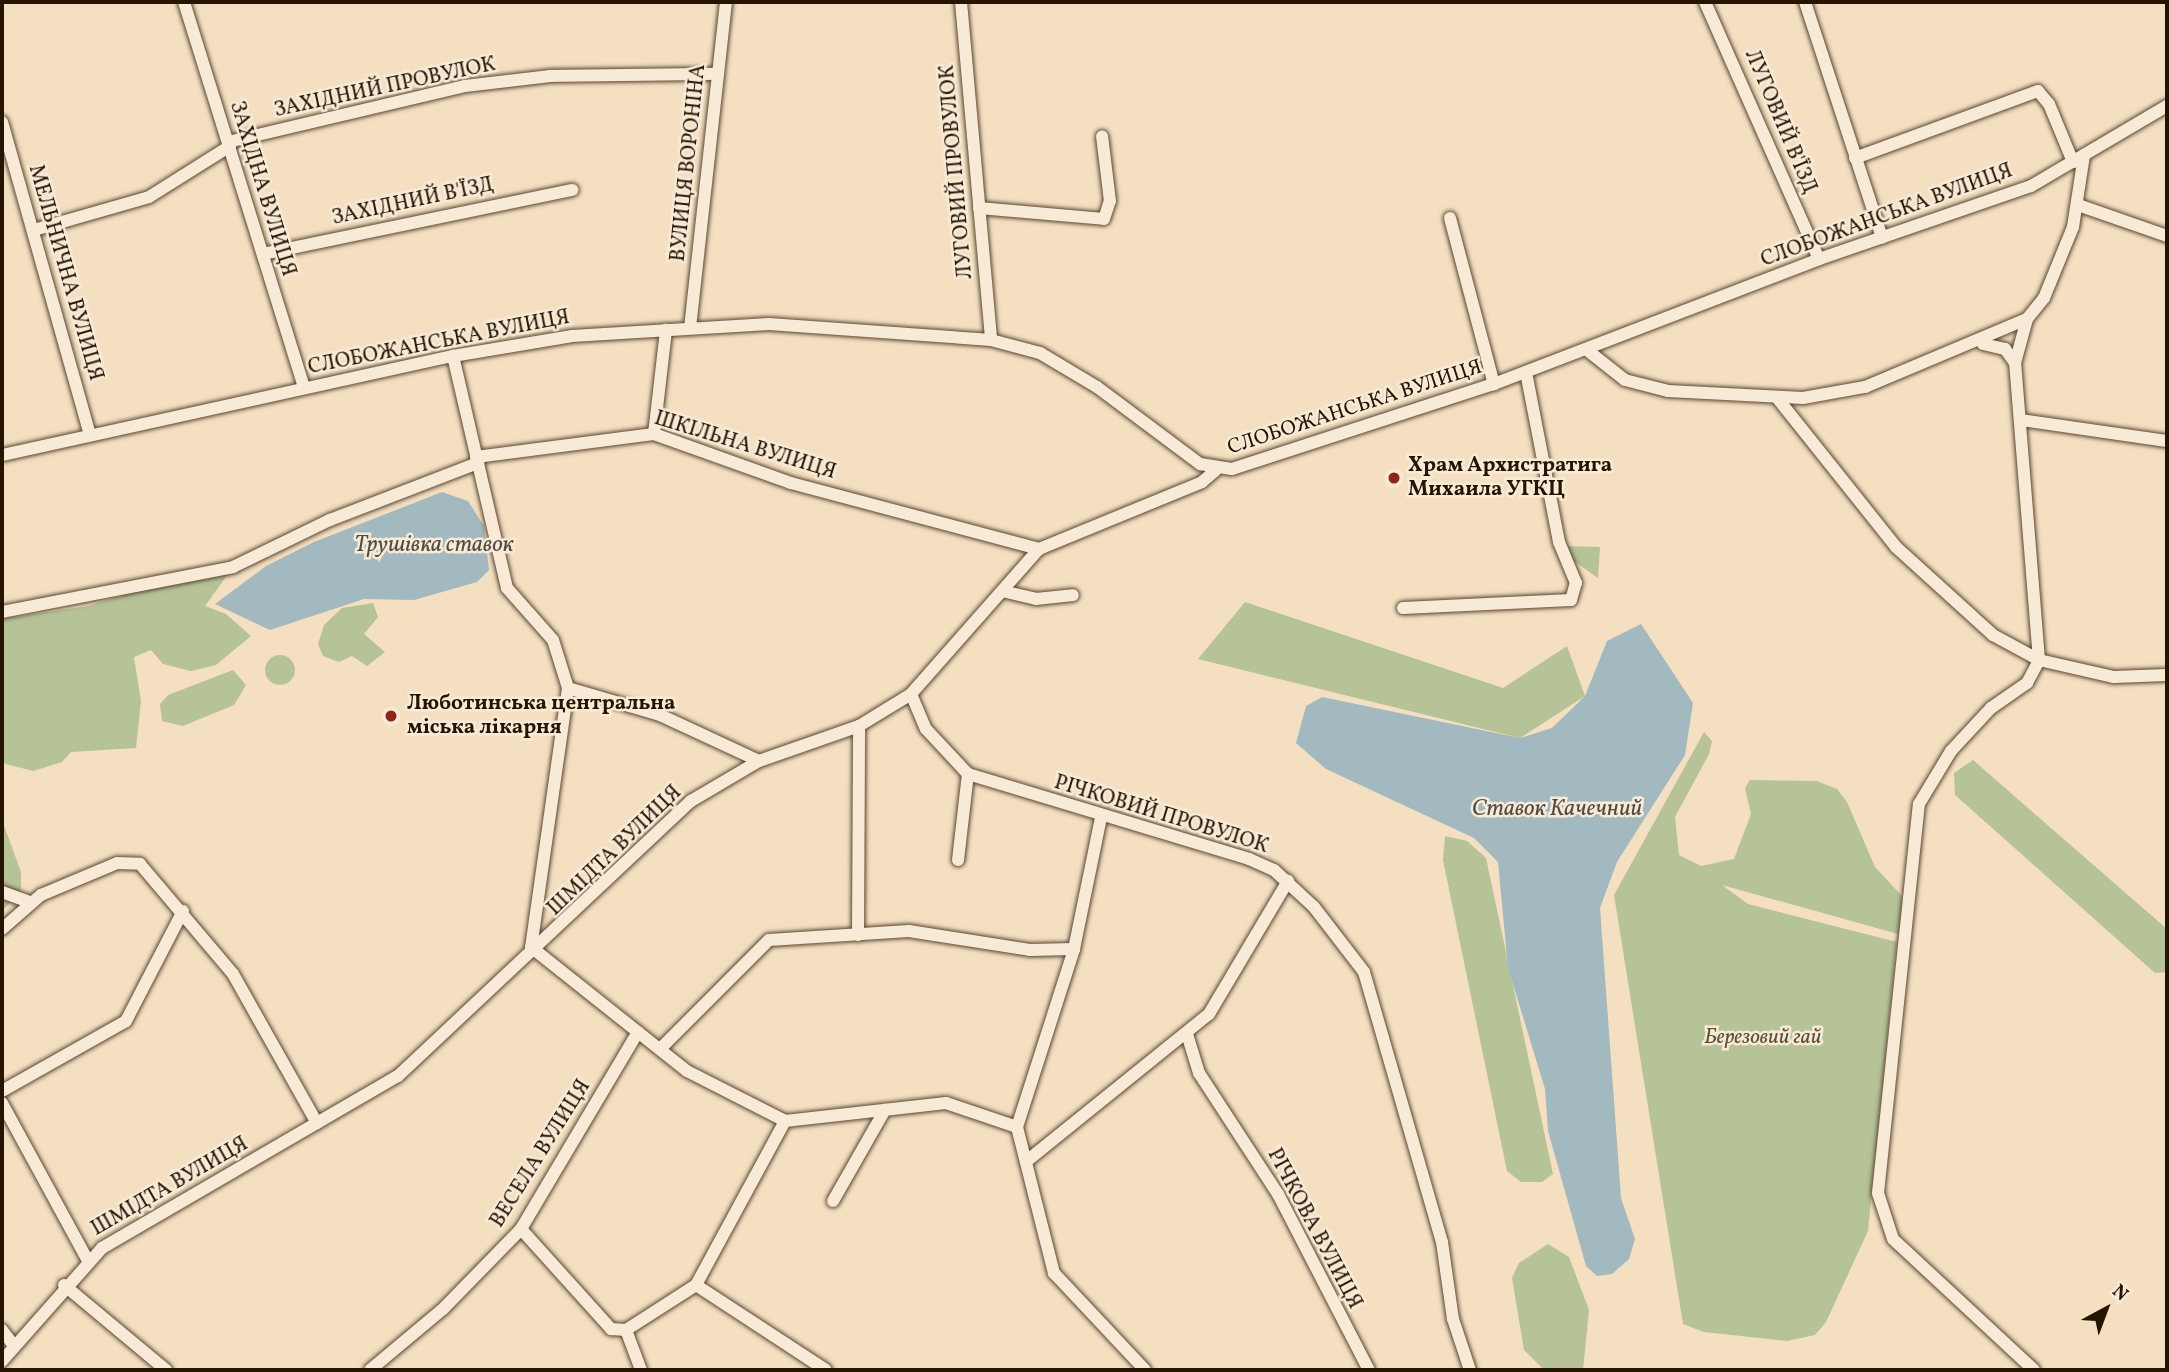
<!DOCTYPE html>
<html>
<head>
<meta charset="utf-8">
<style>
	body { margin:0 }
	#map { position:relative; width:2169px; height:1372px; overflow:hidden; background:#f4dfc1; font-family:Vollkorn,serif }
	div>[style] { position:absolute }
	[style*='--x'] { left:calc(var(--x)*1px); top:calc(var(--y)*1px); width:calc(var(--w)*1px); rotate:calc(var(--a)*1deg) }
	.green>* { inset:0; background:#b5c397 }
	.round { border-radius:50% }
	.water>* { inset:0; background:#a2b9bf }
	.roads { filter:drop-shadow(0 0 2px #584730) drop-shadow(0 0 2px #584730) }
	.minor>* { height:12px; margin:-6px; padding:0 6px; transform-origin:6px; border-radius:6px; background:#f8ead7 }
	.dots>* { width:19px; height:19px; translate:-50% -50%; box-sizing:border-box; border:4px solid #f8ead7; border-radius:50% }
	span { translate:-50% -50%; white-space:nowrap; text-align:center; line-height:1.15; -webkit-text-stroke:5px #f8ead7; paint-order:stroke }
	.street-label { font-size:21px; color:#241400 }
	.poi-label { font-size:21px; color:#241400; font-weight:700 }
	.left { translate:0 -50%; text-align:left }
	.park-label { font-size:21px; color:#575135; font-style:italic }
	.water-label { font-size:23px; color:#504e43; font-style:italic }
	.frame { position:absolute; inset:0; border:4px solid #241400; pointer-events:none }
	.north { position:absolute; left:2071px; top:1274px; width:70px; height:70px; -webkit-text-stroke:5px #f8ead7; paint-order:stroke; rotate:41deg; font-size:19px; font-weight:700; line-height:28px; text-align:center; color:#241400 }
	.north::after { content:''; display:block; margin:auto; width:24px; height:32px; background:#241400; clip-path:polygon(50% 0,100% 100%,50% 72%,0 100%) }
</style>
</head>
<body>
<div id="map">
	<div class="green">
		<div style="clip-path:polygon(1564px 546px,1600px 547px,1598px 578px,1568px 557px)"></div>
		<div style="clip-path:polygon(223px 565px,228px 574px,205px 606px,226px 614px,251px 636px,216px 665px,191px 671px,163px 664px,151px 650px,134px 657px,141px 701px,136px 748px,71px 752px,62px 762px,33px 771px,2px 763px,2px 619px,88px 606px)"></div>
		<div style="clip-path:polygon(1245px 602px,1503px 688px,1567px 646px,1585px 696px,1520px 738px,1198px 659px)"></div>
		<div style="clip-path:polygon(373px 603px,378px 617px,364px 634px,385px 652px,367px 666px,352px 656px,339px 662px,323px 656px,318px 644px,324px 625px,342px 608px)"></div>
		<div class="round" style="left:265px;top:655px;width:30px;height:30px"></div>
		<div style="clip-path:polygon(233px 670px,246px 685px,234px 705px,183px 726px,162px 721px,160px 704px,168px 695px)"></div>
		<div style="clip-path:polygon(1704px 732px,1712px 741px,1709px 754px,1675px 817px,1679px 855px,1701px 866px,1734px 859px,1751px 814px,1745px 788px,1750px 780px,1817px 781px,1837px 789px,1847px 802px,1875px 867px,1901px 895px,1905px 914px,1898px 934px,1722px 885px,1748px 904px,1897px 942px,1868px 1231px,1826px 1322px,1815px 1335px,1787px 1341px,1704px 1332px,1683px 1324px,1614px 895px)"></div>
		<div style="clip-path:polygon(1973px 760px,2167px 929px,2167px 972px,2155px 973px,1955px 795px,1954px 773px)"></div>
		<div style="clip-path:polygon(2px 820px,21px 872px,21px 892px,2px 911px)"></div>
		<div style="clip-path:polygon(1445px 836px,1467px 841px,1486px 858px,1553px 1174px,1542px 1182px,1521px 1182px,1507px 1171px,1443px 860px)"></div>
		<div style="clip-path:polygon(1548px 1244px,1569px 1257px,1589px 1310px,1583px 1370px,1544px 1370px,1524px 1350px,1512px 1278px,1519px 1263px)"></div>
	</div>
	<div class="water">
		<div style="clip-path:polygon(442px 492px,468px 501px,484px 526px,489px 570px,477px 582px,414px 600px,364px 599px,270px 630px,215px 604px,266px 566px,314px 542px)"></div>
		<div style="clip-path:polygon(1641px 624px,1693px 703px,1685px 755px,1617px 862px,1600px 908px,1621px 1198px,1635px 1239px,1629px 1259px,1612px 1274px,1597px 1276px,1586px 1266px,1548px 1131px,1545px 1089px,1508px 968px,1498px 862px,1474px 838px,1326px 769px,1296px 743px,1306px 706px,1322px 697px,1520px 738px,1552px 728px,1585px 696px,1607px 641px)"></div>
	</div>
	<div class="roads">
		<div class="minor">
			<div style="--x:184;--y:2;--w:404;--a:72.7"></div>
			<div style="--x:961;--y:2;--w:339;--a:84.9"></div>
			<div style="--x:1705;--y:2;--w:281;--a:66.1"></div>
			<div style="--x:1805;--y:2;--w:248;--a:71.9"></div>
			<div style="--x:2;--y:122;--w:325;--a:74.3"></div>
			<div style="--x:228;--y:142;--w:244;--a:-13.3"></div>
			<div style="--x:465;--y:86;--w:86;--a:-6.7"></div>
			<div style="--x:550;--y:76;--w:168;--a:-0.7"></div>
			<div style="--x:1855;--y:158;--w:195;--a:-20.1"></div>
			<div style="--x:2038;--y:91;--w:17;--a:50"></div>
			<div style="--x:2049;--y:104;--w:63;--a:67.5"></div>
			<div style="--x:2078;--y:205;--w:94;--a:19.2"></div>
			<div style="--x:979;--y:208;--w:125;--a:5"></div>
			<div style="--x:1104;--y:219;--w:19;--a:-72"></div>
			<div style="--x:1110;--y:201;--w:65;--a:-97"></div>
			<div style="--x:1450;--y:218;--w:172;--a:75.2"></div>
			<div style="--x:34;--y:230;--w:120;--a:-16"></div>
			<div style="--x:149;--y:197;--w:96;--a:-32.2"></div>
			<div style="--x:263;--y:254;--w:316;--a:-11.7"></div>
			<div style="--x:690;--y:328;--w:328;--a:-83.7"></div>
			<div style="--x:1983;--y:344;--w:23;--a:13"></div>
			<div style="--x:2005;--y:349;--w:17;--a:54"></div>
			<div style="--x:1587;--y:350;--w:48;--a:38.3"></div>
			<div style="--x:1625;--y:380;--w:44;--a:14.3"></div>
			<div style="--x:1668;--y:391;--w:135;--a:3"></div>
			<div style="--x:1803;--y:398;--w:63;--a:-10.1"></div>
			<div style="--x:1865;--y:387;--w:176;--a:-22.8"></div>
			<div style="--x:453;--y:356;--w:238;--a:76.9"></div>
			<div style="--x:507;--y:588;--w:69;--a:48.5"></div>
			<div style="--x:553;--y:640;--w:50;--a:72.6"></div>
			<div style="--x:568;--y:688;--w:262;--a:98.1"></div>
			<div style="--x:1778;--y:399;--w:189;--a:51.4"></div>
			<div style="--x:1896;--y:547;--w:131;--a:42.2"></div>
			<div style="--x:1993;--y:635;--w:52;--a:28.5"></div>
			<div style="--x:2039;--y:660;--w:77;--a:12.8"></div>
			<div style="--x:2114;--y:677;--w:53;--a:-2.2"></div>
			<div style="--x:2021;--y:420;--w:148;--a:8.2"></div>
			<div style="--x:654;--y:434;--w:105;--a:-83.4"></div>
			<div style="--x:2;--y:455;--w:462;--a:-12.4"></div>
			<div style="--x:453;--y:356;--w:121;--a:-9.5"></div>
			<div style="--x:572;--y:336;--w:197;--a:-3.5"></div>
			<div style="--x:769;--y:324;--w:223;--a:4.1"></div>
			<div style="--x:991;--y:340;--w:51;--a:14.9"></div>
			<div style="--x:1040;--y:353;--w:66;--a:30.8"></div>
			<div style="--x:1097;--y:387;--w:129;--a:36.8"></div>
			<div style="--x:1200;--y:464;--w:32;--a:9"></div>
			<div style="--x:1232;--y:469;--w:275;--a:-18"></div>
			<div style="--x:1494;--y:384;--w:348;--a:-21"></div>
			<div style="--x:1819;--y:259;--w:224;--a:-19"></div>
			<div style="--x:2031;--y:186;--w:158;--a:-30.5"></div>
			<div style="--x:476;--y:457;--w:179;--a:-7.4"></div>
			<div style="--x:654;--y:434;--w:145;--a:19.7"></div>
			<div style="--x:791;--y:483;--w:257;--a:14.9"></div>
			<div style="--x:1002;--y:591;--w:35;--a:13"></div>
			<div style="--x:1036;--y:599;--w:37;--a:-6"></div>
			<div style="--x:1403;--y:608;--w:168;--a:-2.7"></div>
			<div style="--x:1571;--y:600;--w:18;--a:-74"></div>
			<div style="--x:1576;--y:583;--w:44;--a:-112.5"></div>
			<div style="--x:1559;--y:542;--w:173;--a:-101"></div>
			<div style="--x:2;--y:612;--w:235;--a:-11"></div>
			<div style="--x:233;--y:567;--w:108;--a:-25.9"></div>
			<div style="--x:330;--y:520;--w:159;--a:-21.1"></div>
			<div style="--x:568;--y:688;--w:96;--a:16.4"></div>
			<div style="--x:660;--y:715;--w:109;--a:24.9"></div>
			<div style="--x:911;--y:694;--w:38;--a:67"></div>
			<div style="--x:926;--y:729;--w:62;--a:47"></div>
			<div style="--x:968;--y:774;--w:294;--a:16.8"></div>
			<div style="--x:1249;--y:859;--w:27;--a:24"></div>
			<div style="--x:1274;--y:870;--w:54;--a:42.8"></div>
			<div style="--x:1314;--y:907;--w:82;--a:52.4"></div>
			<div style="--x:1364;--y:972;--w:281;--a:73.9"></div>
			<div style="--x:1442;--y:1242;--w:78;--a:81.9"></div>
			<div style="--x:1453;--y:1319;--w:54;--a:71.6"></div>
			<div style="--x:958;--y:860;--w:87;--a:-83.4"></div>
			<div style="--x:2;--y:892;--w:30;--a:20"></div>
			<div style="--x:2;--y:929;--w:52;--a:-41.1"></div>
			<div style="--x:41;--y:895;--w:82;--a:-22.8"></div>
			<div style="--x:117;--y:863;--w:23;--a:2"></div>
			<div style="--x:140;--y:864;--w:144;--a:49.8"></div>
			<div style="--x:233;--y:974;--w:171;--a:60.6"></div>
			<div style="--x:858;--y:935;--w:209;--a:-89.7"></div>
			<div style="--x:531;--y:947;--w:199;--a:38.5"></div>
			<div style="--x:687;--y:1071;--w:110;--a:27"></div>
			<div style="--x:785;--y:1121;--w:162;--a:-6.4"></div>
			<div style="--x:946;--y:1103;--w:75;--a:18.7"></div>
			<div style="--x:1017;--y:1127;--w:151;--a:75.8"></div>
			<div style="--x:1054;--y:1273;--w:133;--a:46.8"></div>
			<div style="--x:1187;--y:1034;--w:41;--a:72.9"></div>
			<div style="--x:1199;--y:1073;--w:145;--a:56.9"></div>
			<div style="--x:1278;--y:1194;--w:198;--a:62.7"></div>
			<div style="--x:660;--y:1049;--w:154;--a:-45"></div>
			<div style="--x:769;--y:940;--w:140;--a:-3.7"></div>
			<div style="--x:909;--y:931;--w:122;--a:8.9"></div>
			<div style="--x:1030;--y:950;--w:44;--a:-1.3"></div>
			<div style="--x:2;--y:1091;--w:142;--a:-29.4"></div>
			<div style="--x:126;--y:1021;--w:124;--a:-62.6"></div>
			<div style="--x:2;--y:1103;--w:178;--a:61.4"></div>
			<div style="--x:1017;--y:1127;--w:187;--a:-72.2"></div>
			<div style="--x:1074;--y:949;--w:135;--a:-78.4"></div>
			<div style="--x:1028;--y:1160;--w:233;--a:-38.9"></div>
			<div style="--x:1209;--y:1014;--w:155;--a:-59.3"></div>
			<div style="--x:833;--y:1201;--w:105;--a:-60.3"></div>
			<div style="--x:521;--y:1229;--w:135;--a:48"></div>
			<div style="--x:611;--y:1329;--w:15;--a:4"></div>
			<div style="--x:626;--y:1330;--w:83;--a:-32.7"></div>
			<div style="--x:696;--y:1285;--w:187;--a:-61.5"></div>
			<div style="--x:64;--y:1285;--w:133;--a:39.8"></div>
			<div style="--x:696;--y:1285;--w:155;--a:33.2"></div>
			<div style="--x:2;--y:1330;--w:20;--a:53"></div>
			<div style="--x:626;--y:1330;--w:43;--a:69.4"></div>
			<div style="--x:2;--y:1361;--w:151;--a:-48.5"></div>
			<div style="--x:102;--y:1248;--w:342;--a:-30.2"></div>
			<div style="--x:398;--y:1076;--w:402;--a:-43.2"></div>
			<div style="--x:691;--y:801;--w:79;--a:-30.5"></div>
			<div style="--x:759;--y:761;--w:106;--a:-19.3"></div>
			<div style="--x:859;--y:726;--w:61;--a:-31.6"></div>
			<div style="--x:911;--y:694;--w:193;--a:-48.6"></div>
			<div style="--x:1039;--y:549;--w:176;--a:-22.3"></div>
			<div style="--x:1202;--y:482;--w:18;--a:-41"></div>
			<div style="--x:370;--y:1370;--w:95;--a:-39.9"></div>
			<div style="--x:443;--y:1309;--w:112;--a:-45.7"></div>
			<div style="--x:521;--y:1229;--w:229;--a:-59.3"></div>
			<div style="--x:2034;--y:1370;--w:192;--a:-137.1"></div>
			<div style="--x:1893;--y:1239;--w:48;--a:-108.1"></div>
			<div style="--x:1878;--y:1193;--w:391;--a:-84"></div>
			<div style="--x:1919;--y:804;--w:62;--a:-58.9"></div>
			<div style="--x:1951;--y:751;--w:59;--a:-47.1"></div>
			<div style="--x:1991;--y:708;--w:44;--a:-34.8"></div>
			<div style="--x:2027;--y:683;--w:26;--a:-62"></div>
			<div style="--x:2039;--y:660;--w:298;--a:-94.6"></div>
			<div style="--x:2015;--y:363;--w:46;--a:-74.7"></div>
			<div style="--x:2027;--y:319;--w:27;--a:-51"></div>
			<div style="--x:2044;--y:298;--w:77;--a:-67.8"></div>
			<div style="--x:2073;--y:227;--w:73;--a:-81.3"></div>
		</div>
	</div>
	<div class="dots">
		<div style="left:1394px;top:478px;background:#8f2418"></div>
		<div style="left:391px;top:716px;background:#8f2418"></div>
	</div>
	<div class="street-label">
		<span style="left:385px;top:88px;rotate:-12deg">ЗАХІДНИЙ ПРОВУЛОК</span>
		<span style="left:1780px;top:122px;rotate:67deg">ЛУГОВИЙ В'ЇЗД</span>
		<span style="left:689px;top:163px;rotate:-84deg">ВУЛИЦЯ ВОРОНІНА</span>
		<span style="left:957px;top:172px;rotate:-95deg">ЛУГОВИЙ ПРОВУЛОК</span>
		<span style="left:262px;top:189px;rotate:73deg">ЗАХІДНА ВУЛИЦЯ</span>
		<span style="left:413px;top:202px;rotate:-12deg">ЗАХІДНИЙ В'ЇЗД</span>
		<span style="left:1887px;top:216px;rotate:-20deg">СЛОБОЖАНСЬКА ВУЛИЦЯ</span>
		<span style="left:65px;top:273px;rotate:74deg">МЕЛЬНИЧНА ВУЛИЦЯ</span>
		<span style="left:439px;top:343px;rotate:-11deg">СЛОБОЖАНСЬКА ВУЛИЦЯ</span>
		<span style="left:1355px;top:408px;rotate:-18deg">СЛОБОЖАНСЬКА ВУЛИЦЯ</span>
		<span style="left:745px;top:446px;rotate:17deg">ШКІЛЬНА ВУЛИЦЯ</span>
		<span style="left:1161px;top:815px;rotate:17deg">РІЧКОВИЙ ПРОВУЛОК</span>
		<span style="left:615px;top:851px;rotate:-44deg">ШМІДТА ВУЛИЦЯ</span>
		<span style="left:541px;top:1154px;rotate:-58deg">ВЕСЕЛА ВУЛИЦЯ</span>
		<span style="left:170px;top:1187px;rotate:-30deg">ШМІДТА ВУЛИЦЯ</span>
		<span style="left:1314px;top:1229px;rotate:62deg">РІЧКОВА ВУЛИЦЯ</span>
	</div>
	<div class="poi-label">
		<span class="left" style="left:1408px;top:478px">Храм Архистратига<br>Михаила УГКЦ</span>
		<span class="left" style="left:407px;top:716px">Люботинська центральна<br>міська лікарня</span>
	</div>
	<div class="park-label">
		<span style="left:1763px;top:1038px">Березовий гай</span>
	</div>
	<div class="water-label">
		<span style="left:434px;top:545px">Трушівка ставок</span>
		<span style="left:1557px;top:809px">Ставок Качечний</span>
	</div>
	<div class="frame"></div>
	<div class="north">N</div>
</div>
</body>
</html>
